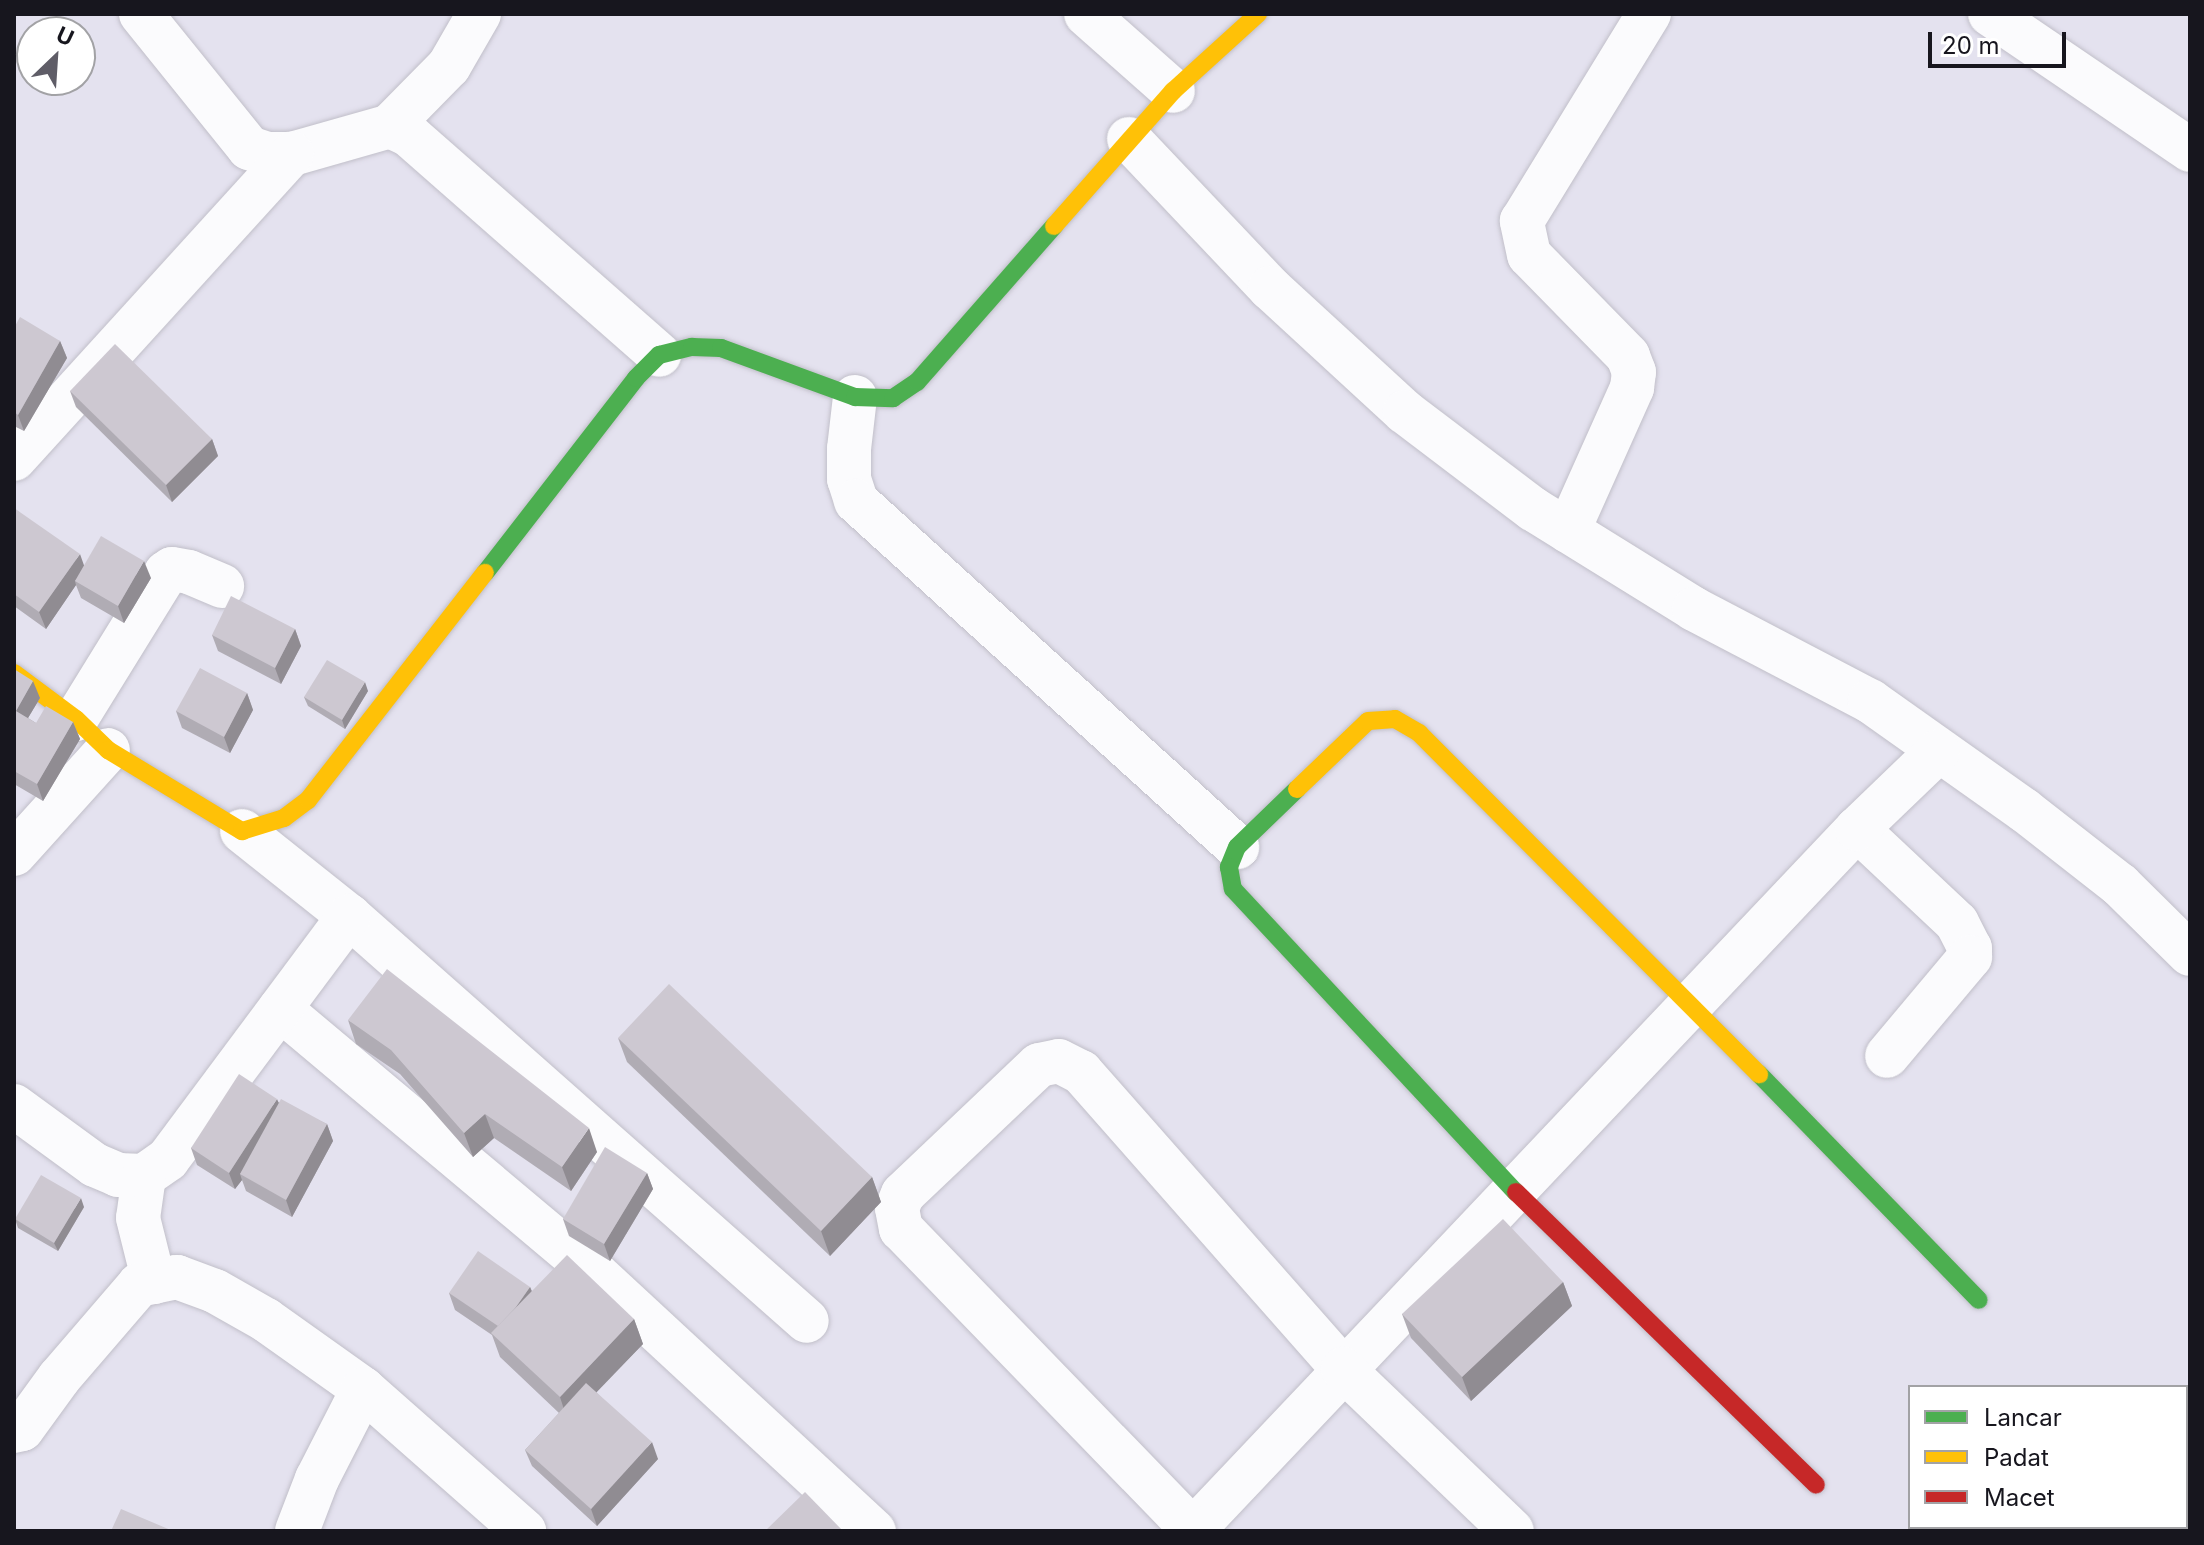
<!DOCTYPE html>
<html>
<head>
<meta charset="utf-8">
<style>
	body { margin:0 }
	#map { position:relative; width:2204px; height:1545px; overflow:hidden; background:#e4e2ef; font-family:Inter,sans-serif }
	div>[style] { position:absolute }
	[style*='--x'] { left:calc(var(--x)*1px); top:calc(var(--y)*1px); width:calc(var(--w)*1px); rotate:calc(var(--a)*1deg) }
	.roads { filter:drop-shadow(0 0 2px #c1bfc9) drop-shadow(0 0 2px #c1bfc9) }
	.street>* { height:44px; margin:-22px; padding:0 22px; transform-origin:22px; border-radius:22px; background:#fbfbfd }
	.fast>* { height:18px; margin:-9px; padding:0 9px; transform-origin:9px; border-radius:9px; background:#4caf50 }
	.slow>* { height:18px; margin:-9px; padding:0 9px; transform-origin:9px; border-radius:9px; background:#ffc107 }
	.jam>* { height:18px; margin:-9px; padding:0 9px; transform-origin:9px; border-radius:9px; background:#c62828 }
	.wall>* { inset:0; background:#b0acb4 }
	.shaded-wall>* { inset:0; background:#908c92 }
	.building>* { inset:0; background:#cdc8d1 }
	span { translate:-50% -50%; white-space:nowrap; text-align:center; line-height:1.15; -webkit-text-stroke:6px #fff; paint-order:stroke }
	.frame { position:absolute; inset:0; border:16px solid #17161e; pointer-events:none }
	.legend { position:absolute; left:1908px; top:1385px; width:280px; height:144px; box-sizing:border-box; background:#fff; border:2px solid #a2a2a5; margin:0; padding:10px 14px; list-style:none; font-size:24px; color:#17161e }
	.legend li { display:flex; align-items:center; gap:16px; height:40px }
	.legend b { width:40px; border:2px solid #a2a2a5 }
	.north { position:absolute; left:16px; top:16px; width:80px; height:80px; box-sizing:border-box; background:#fff; border:2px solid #a2a2a5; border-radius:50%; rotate:25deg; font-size:22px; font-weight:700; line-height:32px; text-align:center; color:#17161e }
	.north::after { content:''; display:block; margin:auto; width:28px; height:36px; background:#5f5d67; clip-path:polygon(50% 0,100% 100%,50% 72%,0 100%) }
	.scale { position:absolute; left:1928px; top:32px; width:138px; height:36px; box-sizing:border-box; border:4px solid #17161e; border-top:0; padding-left:10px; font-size:24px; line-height:28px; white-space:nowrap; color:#17161e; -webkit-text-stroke:6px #fff; paint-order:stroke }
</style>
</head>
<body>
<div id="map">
	<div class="roads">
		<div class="street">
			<div style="--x:141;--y:14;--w:172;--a:51.1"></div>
			<div style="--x:249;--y:148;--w:20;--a:18"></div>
			<div style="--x:268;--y:154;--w:24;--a:0"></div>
			<div style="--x:292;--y:154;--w:102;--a:-15.9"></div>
			<div style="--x:390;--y:126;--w:21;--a:25"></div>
			<div style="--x:409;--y:135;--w:333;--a:41.3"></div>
			<div style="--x:1086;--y:14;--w:116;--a:41.5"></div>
			<div style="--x:1990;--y:14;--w:242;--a:34.2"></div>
			<div style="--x:390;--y:126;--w:84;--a:-45.5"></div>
			<div style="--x:449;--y:66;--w:60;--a:-60"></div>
			<div style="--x:1129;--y:139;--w:205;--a:46.6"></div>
			<div style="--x:1270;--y:288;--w:183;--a:42.6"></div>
			<div style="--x:1405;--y:412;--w:161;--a:37.2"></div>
			<div style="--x:1533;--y:509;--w:190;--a:31.8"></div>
			<div style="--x:1694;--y:609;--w:199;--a:27.6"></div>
			<div style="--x:1870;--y:701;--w:189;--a:35.3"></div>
			<div style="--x:2024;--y:810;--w:122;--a:38"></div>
			<div style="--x:2120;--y:885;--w:98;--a:44.6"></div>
			<div style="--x:855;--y:397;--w:52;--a:96.6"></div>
			<div style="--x:849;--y:449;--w:30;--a:90"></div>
			<div style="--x:849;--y:479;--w:23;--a:72"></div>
			<div style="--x:856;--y:501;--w:515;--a:42.24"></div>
			<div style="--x:14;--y:459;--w:413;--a:-47.7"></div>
			<div style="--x:1568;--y:531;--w:157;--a:-65.9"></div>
			<div style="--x:1632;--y:388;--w:16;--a:-83"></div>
			<div style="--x:1634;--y:372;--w:17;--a:-111"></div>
			<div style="--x:1628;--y:356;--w:141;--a:-134.4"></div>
			<div style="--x:1529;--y:255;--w:35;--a:-102"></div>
			<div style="--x:1522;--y:221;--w:243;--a:-58.5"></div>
			<div style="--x:76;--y:719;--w:172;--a:-58.3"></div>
			<div style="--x:166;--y:573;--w:7;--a:-34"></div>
			<div style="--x:172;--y:569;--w:17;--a:10"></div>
			<div style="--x:189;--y:572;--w:36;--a:23"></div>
			<div style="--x:1857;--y:829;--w:137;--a:43.2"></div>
			<div style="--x:1957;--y:923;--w:28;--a:63"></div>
			<div style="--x:1970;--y:948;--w:9;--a:90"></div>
			<div style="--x:1970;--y:957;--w:129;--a:130"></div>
			<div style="--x:242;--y:831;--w:137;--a:38.5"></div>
			<div style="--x:349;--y:916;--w:611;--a:41.49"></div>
			<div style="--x:14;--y:854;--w:140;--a:-47.9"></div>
			<div style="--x:280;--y:1009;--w:412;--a:40"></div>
			<div style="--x:596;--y:1274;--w:379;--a:42.8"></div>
			<div style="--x:14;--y:1106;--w:100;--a:36.1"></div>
			<div style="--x:95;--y:1165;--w:25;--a:23"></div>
			<div style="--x:118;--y:1175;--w:26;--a:2"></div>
			<div style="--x:144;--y:1176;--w:29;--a:-35"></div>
			<div style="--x:168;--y:1159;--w:303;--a:-53.3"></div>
			<div style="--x:144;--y:1176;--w:42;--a:98.1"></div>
			<div style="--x:138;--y:1218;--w:66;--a:76"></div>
			<div style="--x:14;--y:1431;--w:8;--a:-14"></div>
			<div style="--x:22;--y:1429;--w:63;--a:-54"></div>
			<div style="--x:59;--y:1378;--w:123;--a:-49.3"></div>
			<div style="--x:139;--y:1285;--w:39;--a:-12"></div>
			<div style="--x:177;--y:1277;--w:40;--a:20.2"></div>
			<div style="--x:215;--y:1291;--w:59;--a:29.6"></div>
			<div style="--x:266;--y:1320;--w:119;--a:35.4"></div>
			<div style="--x:363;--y:1389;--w:215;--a:41.4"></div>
			<div style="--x:1193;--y:1530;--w:966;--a:-46.55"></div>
			<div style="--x:1857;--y:829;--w:112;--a:-43.9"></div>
			<div style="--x:297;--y:1531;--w:56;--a:-69"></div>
			<div style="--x:317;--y:1479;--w:101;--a:-62.9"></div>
			<div style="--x:1194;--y:1531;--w:421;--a:-134.1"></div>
			<div style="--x:901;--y:1229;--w:21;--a:-101"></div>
			<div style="--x:897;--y:1208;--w:15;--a:-67"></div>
			<div style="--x:903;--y:1194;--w:187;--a:-43.5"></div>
			<div style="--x:1039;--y:1065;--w:20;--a:-11"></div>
			<div style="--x:1059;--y:1061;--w:25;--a:27"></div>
			<div style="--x:1081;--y:1072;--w:396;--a:48.6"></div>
			<div style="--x:1343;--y:1369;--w:234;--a:43.8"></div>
		</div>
		<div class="fast">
			<div style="--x:485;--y:573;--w:247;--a:-52.2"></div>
			<div style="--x:636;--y:378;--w:33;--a:-45"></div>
			<div style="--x:659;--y:355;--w:34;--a:-14"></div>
			<div style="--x:692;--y:347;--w:29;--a:2"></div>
			<div style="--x:721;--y:348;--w:143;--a:20.1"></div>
			<div style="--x:855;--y:397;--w:38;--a:2"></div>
			<div style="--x:893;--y:398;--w:29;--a:-34"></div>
			<div style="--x:917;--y:382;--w:208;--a:-48.7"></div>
			<div style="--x:1297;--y:789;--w:83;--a:136"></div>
			<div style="--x:1237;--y:847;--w:22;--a:112"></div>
			<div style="--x:1229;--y:867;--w:22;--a:80"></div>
			<div style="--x:1233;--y:889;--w:415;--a:47"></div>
			<div style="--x:1759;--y:1074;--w:315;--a:45.8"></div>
		</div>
		<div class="slow">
			<div style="--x:1054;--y:226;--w:180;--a:-48.6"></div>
			<div style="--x:1173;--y:91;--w:115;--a:-42.2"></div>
			<div style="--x:14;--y:673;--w:77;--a:36.6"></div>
			<div style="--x:76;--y:719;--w:45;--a:44.1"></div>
			<div style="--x:108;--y:750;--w:157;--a:31.2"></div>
			<div style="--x:242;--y:831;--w:44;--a:-17.2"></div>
			<div style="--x:284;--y:818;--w:30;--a:-37"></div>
			<div style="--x:308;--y:800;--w:288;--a:-52.1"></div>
			<div style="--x:1297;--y:789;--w:98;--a:-43.8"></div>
			<div style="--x:1368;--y:721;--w:27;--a:-4"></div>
			<div style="--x:1395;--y:719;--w:28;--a:30"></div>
			<div style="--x:1419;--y:733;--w:482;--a:45.1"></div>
		</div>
		<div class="jam">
			<div style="--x:1516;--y:1192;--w:419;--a:44.3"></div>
			<div style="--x:2186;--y:1490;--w:6;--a:-51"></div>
			<div style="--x:2151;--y:1531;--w:6;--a:-45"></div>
		</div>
	</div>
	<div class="wall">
		<div style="clip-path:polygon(14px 328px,60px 341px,67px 358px,24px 431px,14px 426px)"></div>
		<div style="clip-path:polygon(70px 391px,212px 439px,218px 456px,172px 502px,76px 407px)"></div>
		<div style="clip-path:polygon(14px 508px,84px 566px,151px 578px,124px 623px,81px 598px,76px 585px,46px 629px,14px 606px)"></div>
		<div style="clip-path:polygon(295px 629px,301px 646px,281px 684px,218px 651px,212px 635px)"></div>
		<div style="clip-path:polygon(14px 669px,40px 698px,28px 718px,36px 723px,73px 722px,80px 739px,43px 801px,14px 784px)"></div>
		<div style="clip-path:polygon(368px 691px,345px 729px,308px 706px,304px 697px)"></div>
		<div style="clip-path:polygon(247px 693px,253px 710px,230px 753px,182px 728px,176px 711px)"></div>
		<div style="clip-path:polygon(348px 1020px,597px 1152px,571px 1191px,494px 1138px,473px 1157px,400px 1074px,356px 1044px)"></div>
		<div style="clip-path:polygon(618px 1038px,872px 1177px,881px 1202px,830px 1256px,627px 1062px)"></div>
		<div style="clip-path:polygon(279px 1102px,327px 1124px,333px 1141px,292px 1217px,246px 1191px,242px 1180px,235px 1189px,197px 1165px,191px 1148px)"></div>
		<div style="clip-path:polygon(647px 1173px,653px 1189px,610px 1261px,569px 1236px,563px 1219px)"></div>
		<div style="clip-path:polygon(84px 1207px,58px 1251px,18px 1228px,15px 1219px)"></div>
		<div style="clip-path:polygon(1563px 1282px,1572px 1306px,1471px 1401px,1411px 1338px,1402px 1314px)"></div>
		<div style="clip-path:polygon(530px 1287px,532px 1291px,634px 1319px,643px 1344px,596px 1392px,658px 1459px,597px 1526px,532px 1466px,525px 1450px,559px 1413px,500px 1357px,492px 1335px,455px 1310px,449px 1293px)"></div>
	</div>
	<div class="shaded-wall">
		<div style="clip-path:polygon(60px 341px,67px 358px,24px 431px,18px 415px)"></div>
		<div style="clip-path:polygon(212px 439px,218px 456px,172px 502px,166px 485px)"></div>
		<div style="clip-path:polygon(80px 554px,86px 571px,75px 581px,76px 585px,46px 629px,39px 612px)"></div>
		<div style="clip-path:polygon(144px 561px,151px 578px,124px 623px,118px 606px)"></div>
		<div style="clip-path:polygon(295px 629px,301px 646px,281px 684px,275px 668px)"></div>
		<div style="clip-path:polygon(33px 681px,40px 698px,22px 728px,16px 711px)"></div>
		<div style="clip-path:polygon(365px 682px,368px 691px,345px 729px,342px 720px)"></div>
		<div style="clip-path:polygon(247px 693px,253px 710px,230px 753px,224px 737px)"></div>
		<div style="clip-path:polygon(73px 722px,80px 739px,43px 801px,37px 784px)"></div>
		<div style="clip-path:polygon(277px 1099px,284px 1115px,240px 1174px,242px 1180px,235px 1189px,229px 1173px)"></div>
		<div style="clip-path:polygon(485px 1114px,494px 1138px,473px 1157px,464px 1133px)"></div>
		<div style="clip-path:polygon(327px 1124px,333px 1141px,292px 1217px,286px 1200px)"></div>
		<div style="clip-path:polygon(589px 1128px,597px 1152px,571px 1191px,562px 1167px)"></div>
		<div style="clip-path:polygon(647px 1173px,653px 1189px,610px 1261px,604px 1244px)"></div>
		<div style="clip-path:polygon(872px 1177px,881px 1202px,830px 1256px,821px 1231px)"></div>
		<div style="clip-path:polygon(81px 1198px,84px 1207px,58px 1251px,54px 1243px)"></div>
		<div style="clip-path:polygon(1563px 1282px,1572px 1306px,1471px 1401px,1462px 1377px)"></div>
		<div style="clip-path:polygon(530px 1287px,536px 1303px,501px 1328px)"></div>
		<div style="clip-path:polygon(634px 1319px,643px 1344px,568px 1422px,560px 1397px)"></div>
		<div style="clip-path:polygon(652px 1442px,658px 1459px,597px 1526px,591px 1509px)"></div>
	</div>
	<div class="building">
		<div style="clip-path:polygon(20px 317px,60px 341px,18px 415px,14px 412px,14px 328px)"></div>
		<div style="clip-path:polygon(115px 344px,212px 439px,166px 485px,70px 391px)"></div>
		<div style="clip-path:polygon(14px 508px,80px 554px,39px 612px,14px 594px)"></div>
		<div style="clip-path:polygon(101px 536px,144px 561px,118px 606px,75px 581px)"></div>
		<div style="clip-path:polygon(231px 596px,295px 629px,275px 668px,212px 635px)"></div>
		<div style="clip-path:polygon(327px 660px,365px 682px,342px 720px,304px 697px)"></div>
		<div style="clip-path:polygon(200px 668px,247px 693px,224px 737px,176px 711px)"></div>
		<div style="clip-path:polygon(14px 669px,33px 681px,16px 711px,36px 723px,46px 706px,73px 722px,37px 784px,14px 771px)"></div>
		<div style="clip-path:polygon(387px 969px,589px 1128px,562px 1167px,485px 1114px,464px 1133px,391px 1050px,348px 1020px)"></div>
		<div style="clip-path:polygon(669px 984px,872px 1177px,821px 1231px,618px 1038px)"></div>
		<div style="clip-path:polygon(239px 1074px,277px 1099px,229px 1173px,191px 1148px)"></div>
		<div style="clip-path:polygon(281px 1099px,327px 1124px,286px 1200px,240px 1174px)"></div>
		<div style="clip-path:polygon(605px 1147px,647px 1173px,604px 1244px,563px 1219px)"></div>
		<div style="clip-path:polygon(41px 1175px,81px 1198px,54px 1243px,15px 1219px)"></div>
		<div style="clip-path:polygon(1503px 1219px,1563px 1282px,1462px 1377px,1402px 1314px)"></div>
		<div style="clip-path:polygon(478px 1251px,530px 1287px,516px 1307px,498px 1326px,449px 1293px)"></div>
		<div style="clip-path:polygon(567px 1255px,634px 1319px,560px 1397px,491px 1333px)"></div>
		<div style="clip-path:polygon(586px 1383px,652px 1442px,591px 1509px,525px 1450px)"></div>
		<div style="clip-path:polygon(805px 1492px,843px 1531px,765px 1531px)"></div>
		<div style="clip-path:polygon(121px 1509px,173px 1531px,111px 1531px)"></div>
	</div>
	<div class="frame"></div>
	<ul class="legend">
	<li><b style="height:10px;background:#4caf50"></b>Lancar</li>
	<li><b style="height:10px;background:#ffc107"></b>Padat</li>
	<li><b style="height:10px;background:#c62828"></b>Macet</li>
	</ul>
	<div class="north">U</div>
	<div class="scale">20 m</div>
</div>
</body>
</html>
